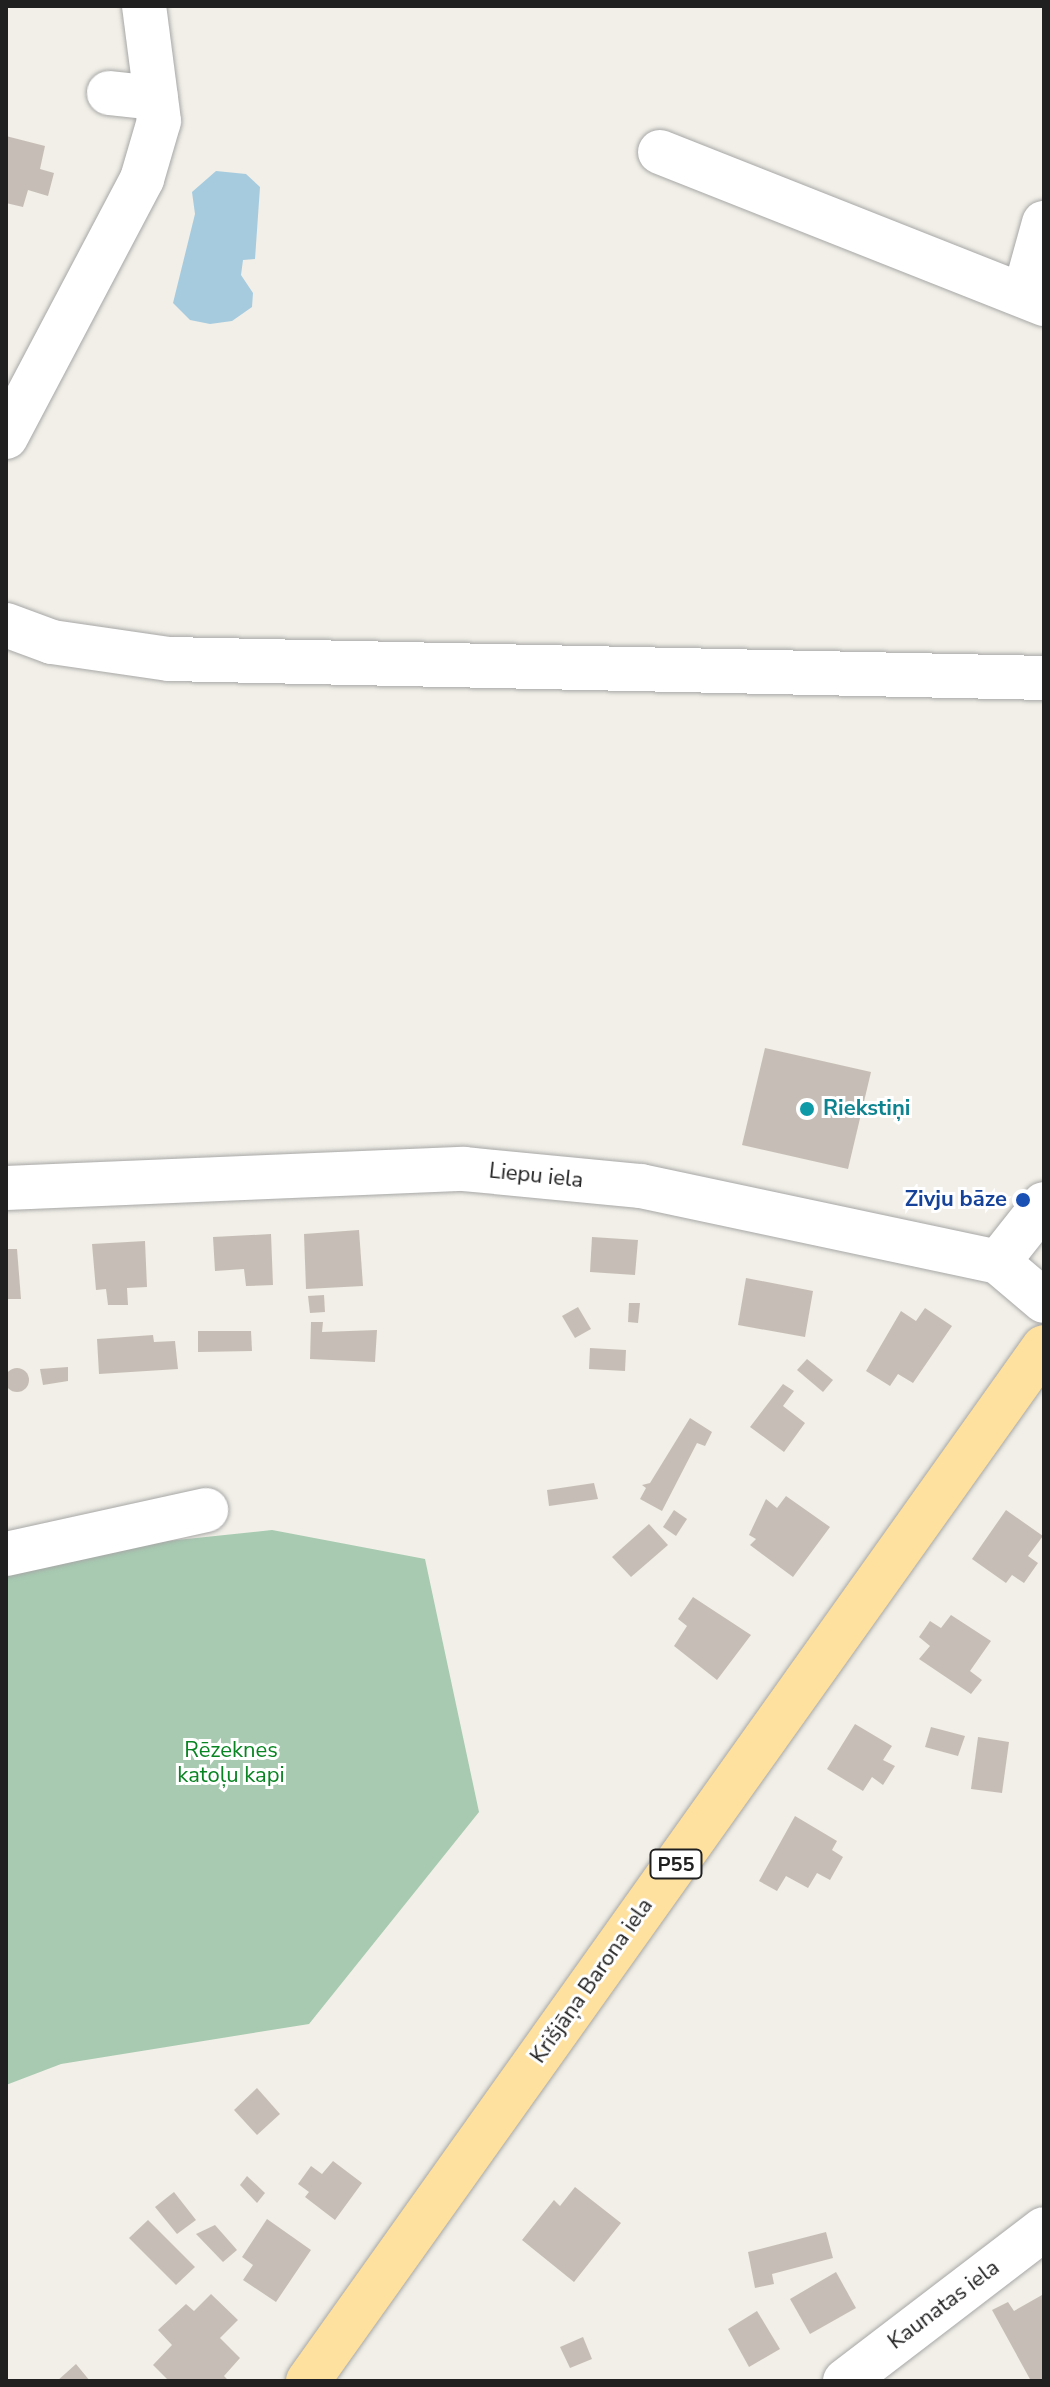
<!DOCTYPE html>
<html>
<head>
<meta charset="utf-8">
<style>
	body { margin:0 }
	#map { position:relative; width:1050px; height:2387px; overflow:hidden; background:#f1efe7; font-family:"Nunito Sans",sans-serif }
	div>[style] { position:absolute }
	[style*='--x'] { left:calc(var(--x)*1px); top:calc(var(--y)*1px); width:calc(var(--w)*1px); rotate:calc(var(--a)*1deg) }
	.cemetery>* { inset:0; background:#a7cab1 }
	.water>* { inset:0; background:#a6cbdf }
	.building>* { inset:0; background:#c6beb6 }
	.round { border-radius:50% }
	.roads { filter:drop-shadow(0 0 2px #a7a7a7) drop-shadow(0 0 2px #a7a7a7) }
	.minor>* { height:44px; margin:-22px; padding:0 22px; transform-origin:22px; border-radius:22px; background:#fff }
	.major>* { height:44px; margin:-22px; padding:0 22px; transform-origin:22px; border-radius:22px; background:#fee09f }
	.dots>* { width:22px; height:22px; translate:-50% -50%; box-sizing:border-box; border:4px solid #fff; border-radius:50% }
	span { translate:-50% -50%; white-space:nowrap; text-align:center; line-height:1.15; -webkit-text-stroke:6px #fff; paint-order:stroke }
	.shield-label span { padding:2px 6px; background:#fff; border:2px solid; border-radius:6px; -webkit-text-stroke-width:0 }
	.shield-label { font-size:20px; color:#202020; font-weight:700 }
	.culture-label { font-size:22px; color:#0d838f; font-weight:700 }
	.left { translate:0 -50%; text-align:left }
	.street-label { font-size:22px; color:#202020 }
	.transit-label { font-size:22px; color:#164399; font-weight:700 }
	.right { translate:-100% -50%; text-align:right }
	.park-label { font-size:22px; color:#098422 }
	.frame { position:absolute; inset:0; border:8px solid #202020; pointer-events:none }
</style>
</head>
<body>
<div id="map">
	<div class="cemetery">
		<div style="clip-path:polygon(272px 1530px,425px 1559px,479px 1812px,309px 2024px,61px 2064px,6px 2085px,6px 1575px,148px 1543px)"></div>
	</div>
	<div class="water">
		<div style="clip-path:polygon(216px 171px,246px 174px,260px 187px,255px 259px,243px 260px,241px 275px,253px 293px,252px 307px,232px 321px,210px 324px,190px 320px,173px 303px,195px 214px,192px 192px)"></div>
	</div>
	<div class="building">
		<div style="clip-path:polygon(6px 136px,45px 146px,40px 169px,54px 173px,48px 196px,28px 190px,23px 207px,6px 203px)"></div>
		<div style="clip-path:polygon(765px 1048px,871px 1072px,848px 1169px,742px 1145px)"></div>
		<div style="clip-path:polygon(359px 1230px,363px 1286px,306px 1289px,304px 1234px)"></div>
		<div style="clip-path:polygon(271px 1234px,273px 1285px,246px 1286px,244px 1269px,215px 1271px,213px 1237px)"></div>
		<div style="clip-path:polygon(592px 1237px,638px 1240px,635px 1275px,590px 1272px)"></div>
		<div style="clip-path:polygon(145px 1241px,147px 1287px,127px 1288px,128px 1305px,108px 1305px,106px 1289px,96px 1290px,92px 1244px)"></div>
		<div style="clip-path:polygon(6px 1249px,17px 1249px,21px 1299px,6px 1299px)"></div>
		<div style="clip-path:polygon(746px 1278px,813px 1291px,805px 1337px,738px 1325px)"></div>
		<div style="clip-path:polygon(324px 1295px,325px 1312px,310px 1313px,308px 1296px)"></div>
		<div style="clip-path:polygon(629px 1303px,640px 1303px,638px 1323px,628px 1322px)"></div>
		<div style="clip-path:polygon(578px 1307px,591px 1329px,575px 1338px,562px 1316px)"></div>
		<div style="clip-path:polygon(925px 1308px,952px 1326px,913px 1383px,898px 1374px,890px 1386px,866px 1371px,901px 1311px,916px 1321px)"></div>
		<div style="clip-path:polygon(311px 1322px,323px 1322px,322px 1332px,377px 1330px,375px 1362px,310px 1359px)"></div>
		<div style="clip-path:polygon(198px 1331px,251px 1331px,252px 1351px,198px 1352px)"></div>
		<div style="clip-path:polygon(153px 1335px,154px 1342px,175px 1341px,178px 1369px,99px 1374px,97px 1339px)"></div>
		<div style="clip-path:polygon(590px 1348px,626px 1350px,625px 1371px,589px 1369px)"></div>
		<div style="clip-path:polygon(807px 1359px,833px 1380px,823px 1392px,797px 1370px)"></div>
		<div style="clip-path:polygon(68px 1367px,68px 1381px,43px 1385px,40px 1369px)"></div>
		<div class="round" style="left:5px;top:1368px;width:24px;height:24px"></div>
		<div style="clip-path:polygon(783px 1384px,794px 1391px,783px 1406px,805px 1423px,784px 1452px,750px 1427px)"></div>
		<div style="clip-path:polygon(690px 1418px,712px 1432px,705px 1446px,697px 1443px,662px 1511px,640px 1499px,646px 1488px,642px 1485px,650px 1483px)"></div>
		<div style="clip-path:polygon(594px 1483px,598px 1499px,549px 1506px,547px 1490px)"></div>
		<div style="clip-path:polygon(786px 1496px,830px 1527px,793px 1577px,750px 1545px,756px 1539px,749px 1535px,766px 1499px,777px 1508px)"></div>
		<div style="clip-path:polygon(674px 1510px,687px 1519px,676px 1536px,663px 1527px)"></div>
		<div style="clip-path:polygon(1006px 1510px,1043px 1536px,1028px 1556px,1038px 1563px,1024px 1583px,1012px 1575px,1006px 1583px,972px 1559px)"></div>
		<div style="clip-path:polygon(649px 1524px,668px 1545px,631px 1577px,612px 1557px)"></div>
		<div style="clip-path:polygon(693px 1597px,751px 1635px,717px 1680px,674px 1646px,687px 1626px,678px 1619px)"></div>
		<div style="clip-path:polygon(951px 1615px,991px 1641px,970px 1671px,982px 1680px,971px 1694px,919px 1659px,930px 1646px,919px 1637px,930px 1621px,941px 1628px)"></div>
		<div style="clip-path:polygon(855px 1724px,892px 1746px,883px 1760px,895px 1766px,883px 1785px,872px 1777px,863px 1791px,827px 1769px)"></div>
		<div style="clip-path:polygon(931px 1727px,965px 1736px,958px 1756px,925px 1747px)"></div>
		<div style="clip-path:polygon(978px 1737px,1009px 1742px,1002px 1793px,971px 1789px)"></div>
		<div style="clip-path:polygon(795px 1816px,837px 1841px,832px 1850px,843px 1857px,830px 1880px,817px 1873px,808px 1888px,786px 1876px,777px 1891px,759px 1881px)"></div>
		<div style="clip-path:polygon(257px 2088px,280px 2114px,257px 2135px,234px 2110px)"></div>
		<div style="clip-path:polygon(333px 2161px,362px 2183px,335px 2220px,305px 2197px,309px 2192px,298px 2184px,311px 2166px,322px 2174px)"></div>
		<div style="clip-path:polygon(247px 2176px,265px 2193px,257px 2203px,240px 2185px)"></div>
		<div style="clip-path:polygon(575px 2187px,621px 2223px,574px 2282px,522px 2240px,554px 2200px,560px 2206px)"></div>
		<div style="clip-path:polygon(174px 2192px,196px 2220px,177px 2234px,155px 2207px)"></div>
		<div style="clip-path:polygon(267px 2219px,311px 2250px,276px 2302px,243px 2280px,253px 2265px,242px 2257px)"></div>
		<div style="clip-path:polygon(148px 2220px,195px 2267px,176px 2285px,129px 2238px)"></div>
		<div style="clip-path:polygon(215px 2225px,237px 2250px,223px 2262px,196px 2234px)"></div>
		<div style="clip-path:polygon(826px 2232px,833px 2258px,772px 2274px,774px 2284px,755px 2288px,748px 2252px)"></div>
		<div style="clip-path:polygon(836px 2272px,856px 2308px,810px 2334px,790px 2299px)"></div>
		<div style="clip-path:polygon(211px 2294px,238px 2320px,220px 2338px,240px 2358px,224px 2376px,229px 2381px,169px 2381px,153px 2365px,172px 2345px,158px 2330px,186px 2304px,194px 2311px)"></div>
		<div style="clip-path:polygon(1042px 2295px,1044px 2381px,1031px 2381px,992px 2310px,1008px 2302px,1014px 2311px)"></div>
		<div style="clip-path:polygon(757px 2311px,780px 2349px,749px 2367px,728px 2329px)"></div>
		<div style="clip-path:polygon(583px 2337px,592px 2359px,570px 2368px,560px 2347px)"></div>
		<div style="clip-path:polygon(76px 2364px,90px 2381px,57px 2381px,66px 2373px)"></div>
	</div>
	<div class="roads">
		<div class="minor">
			<div style="--x:109;--y:93;--w:47;--a:6.1"></div>
			<div style="--x:660;--y:152;--w:413;--a:21.6"></div>
			<div style="--x:1024;--y:295;--w:75;--a:-74.5"></div>
			<div style="--x:6;--y:437;--w:292;--a:-62.2"></div>
			<div style="--x:142;--y:179;--w:60;--a:-73.7"></div>
			<div style="--x:159;--y:121;--w:116;--a:-97.4"></div>
			<div style="--x:6;--y:625;--w:49;--a:20.3"></div>
			<div style="--x:52;--y:642;--w:118;--a:8.3"></div>
			<div style="--x:169;--y:659;--w:875;--a:1.24"></div>
			<div style="--x:6;--y:1188;--w:458;--a:-2.4"></div>
			<div style="--x:464;--y:1169;--w:178;--a:5.5"></div>
			<div style="--x:641;--y:1186;--w:365;--a:12"></div>
			<div style="--x:998;--y:1262;--w:60;--a:40.3"></div>
			<div style="--x:998;--y:1262;--w:74;--a:-51.6"></div>
			<div style="--x:6;--y:1554;--w:205;--a:-12.4"></div>
			<div style="--x:845;--y:2381;--w:250;--a:-37.4"></div>
		</div>
		<div class="major">
			<div style="--x:308;--y:2381;--w:1269;--a:-54.56"></div>
		</div>
	</div>
	<div class="dots">
		<div style="left:807px;top:1109px;background:#0f9aa8"></div>
		<div style="left:1023px;top:1200px;background:#1a4fb4"></div>
	</div>
	<div class="shield-label">
		<span style="left:676px;top:1864px">P55</span>
	</div>
	<div class="culture-label">
		<span class="left" style="left:823px;top:1109px">Riekstiņi</span>
	</div>
	<div class="street-label">
		<span style="left:536px;top:1176px;rotate:6deg">Liepu iela</span>
		<span style="left:592px;top:1981px;rotate:-55deg">Krišjāņa Barona iela</span>
		<span style="left:944px;top:2305px;rotate:-37deg">Kaunatas iela</span>
	</div>
	<div class="transit-label">
		<span class="right" style="left:1007px;top:1200px">Zivju bāze</span>
	</div>
	<div class="park-label">
		<span style="left:231px;top:1763px">Rēzeknes<br>katoļu kapi</span>
	</div>
	<div class="frame"></div>
</div>
</body>
</html>
